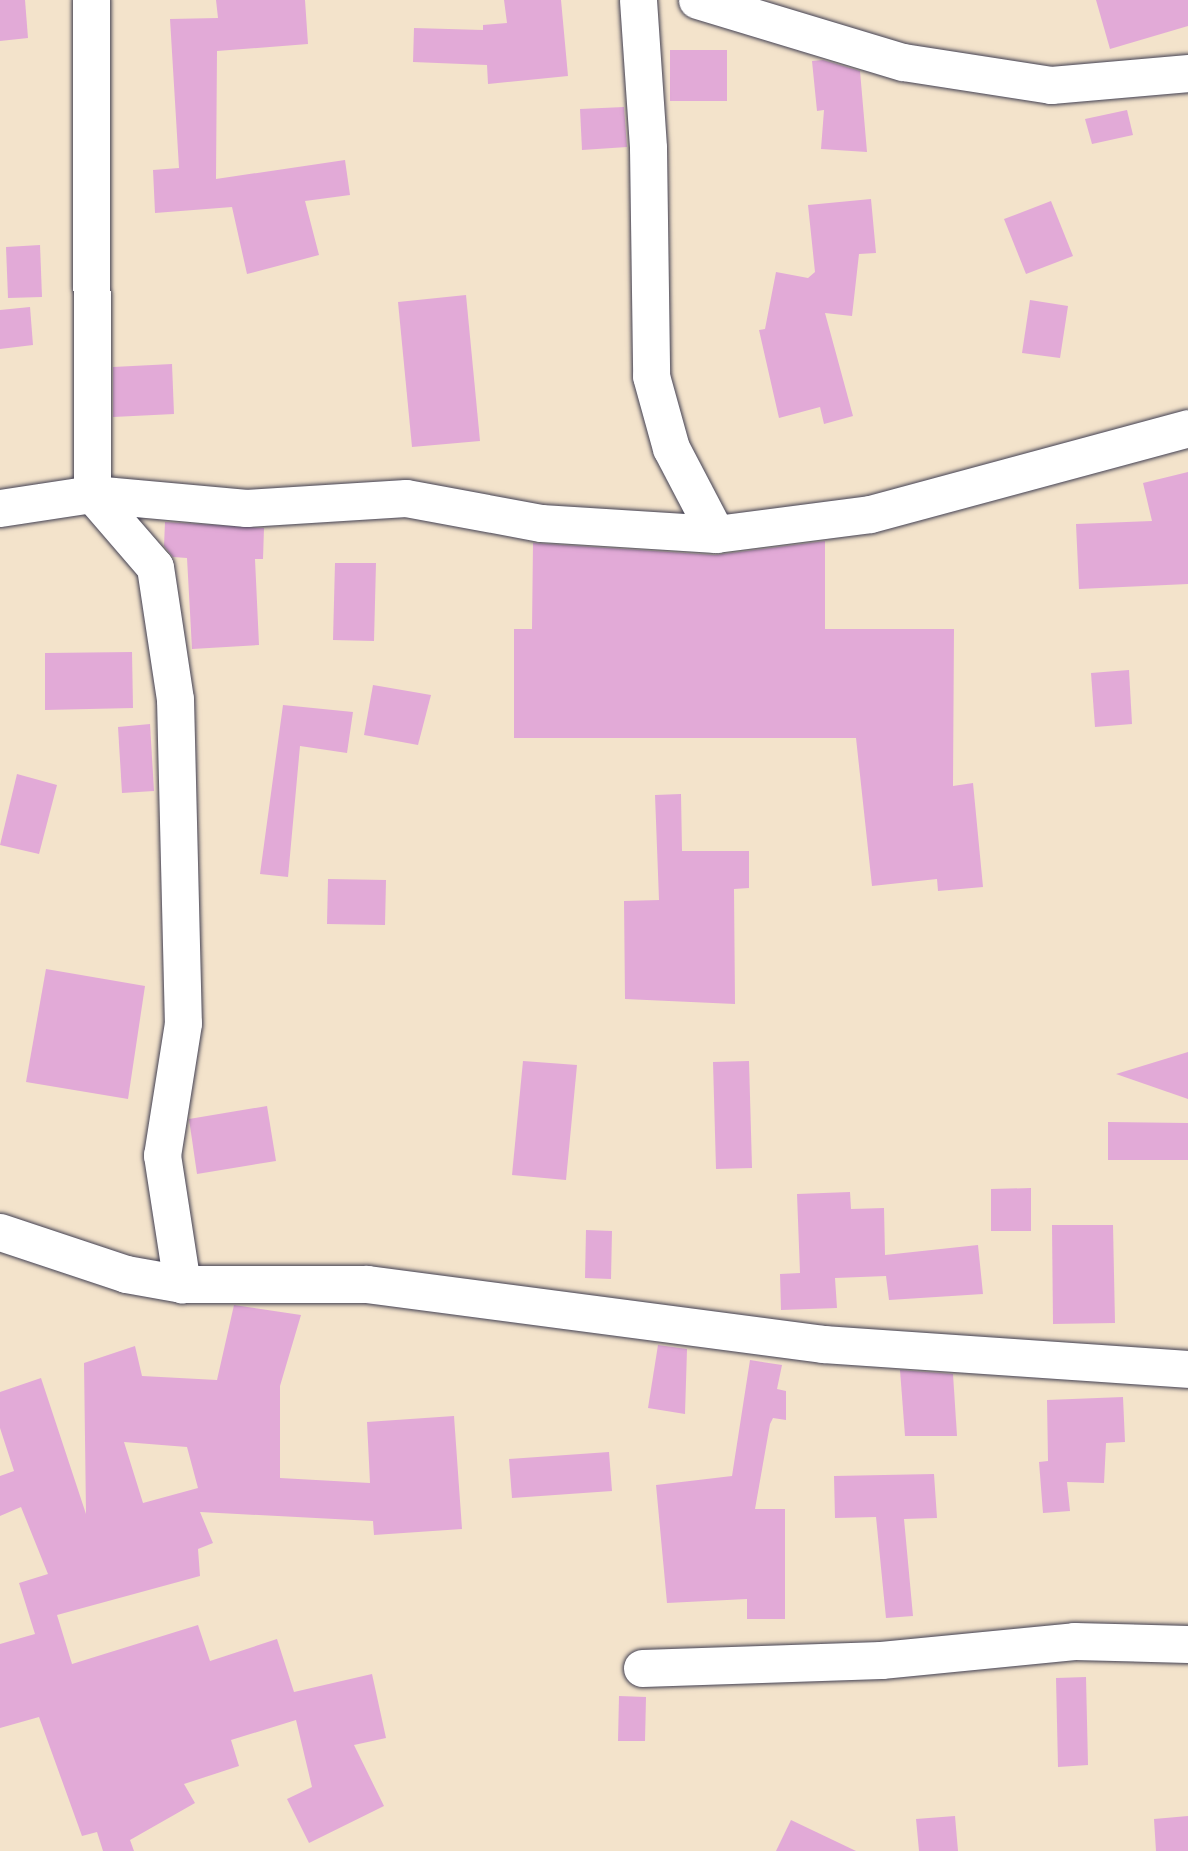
<!DOCTYPE html>
<html>
<head>
<meta charset="utf-8">
<style>
	body { margin:0 }
	#map { position:relative; width:1188px; height:1851px; overflow:hidden; background:#f3e3cb; font-family:"Playpen Sans",sans-serif }
	div>[style] { position:absolute }
	[style*='--x'] { left:calc(var(--x)*1px); top:calc(var(--y)*1px); width:calc(var(--w)*1px); rotate:calc(var(--a)*1deg) }
	.building>* { inset:0; background:#e2aad7 }
	.roads { filter:drop-shadow(0 0 2px #413f51) drop-shadow(0 0 2px #413f51) }
	.minor>* { height:37px; margin:-18.5px; padding:0 18.5px; transform-origin:18.5px; border-radius:18.5px; background:#fff }
	span { translate:-50% -50%; white-space:nowrap; text-align:center; line-height:1.15; -webkit-text-stroke:6px #f6f6f2; paint-order:stroke }
</style>
</head>
<body>
<div id="map">
	<div class="building">
		<div style="clip-path:polygon(0 0,25px 0,28px 38px,0 41px)"></div>
		<div style="clip-path:polygon(216px 0,305px 0,308px 44px,217px 51px,216px 179px,345px 160px,350px 195px,305px 201px,319px 255px,247px 274px,232px 207px,155px 213px,153px 170px,179px 168px,170px 19px,218px 18px)"></div>
		<div style="clip-path:polygon(504px 0,561px 0,568px 76px,488px 84px,487px 65px,413px 62px,414px 28px,483px 30px,483px 25px,507px 23px)"></div>
		<div style="clip-path:polygon(1096px 0,1188px 0,1188px 26px,1110px 49px)"></div>
		<div style="clip-path:polygon(670px 50px,727px 50px,727px 101px,670px 101px)"></div>
		<div style="clip-path:polygon(823px 60px,860px 71px,867px 152px,821px 149px,824px 110px,817px 111px,812px 61px)"></div>
		<div style="clip-path:polygon(624px 107px,627px 147px,582px 150px,580px 109px)"></div>
		<div style="clip-path:polygon(1127px 110px,1133px 135px,1092px 144px,1085px 119px)"></div>
		<div style="clip-path:polygon(871px 199px,876px 253px,859px 254px,852px 316px,825px 313px,853px 416px,824px 424px,820px 407px,779px 418px,759px 330px,765px 329px,776px 272px,808px 278px,815px 272px,808px 205px)"></div>
		<div style="clip-path:polygon(1051px 201px,1073px 256px,1026px 274px,1004px 219px)"></div>
		<div style="clip-path:polygon(40px 245px,42px 297px,8px 298px,6px 247px)"></div>
		<div style="clip-path:polygon(466px 295px,480px 441px,412px 447px,398px 302px)"></div>
		<div style="clip-path:polygon(1030px 300px,1068px 306px,1060px 358px,1022px 353px)"></div>
		<div style="clip-path:polygon(30px 307px,33px 345px,0 349px,0 310px)"></div>
		<div style="clip-path:polygon(172px 364px,174px 414px,113px 417px,113px 367px)"></div>
		<div style="clip-path:polygon(1188px 472px,1188px 584px,1079px 589px,1076px 524px,1152px 521px,1143px 483px)"></div>
		<div style="clip-path:polygon(165px 522px,264px 528px,263px 559px,255px 559px,259px 645px,192px 649px,187px 558px,173px 557px,164px 546px)"></div>
		<div style="clip-path:polygon(825px 541px,825px 629px,954px 629px,953px 786px,973px 783px,983px 887px,938px 891px,937px 879px,872px 886px,856px 738px,514px 738px,514px 629px,532px 629px,533px 543px,715px 555px)"></div>
		<div style="clip-path:polygon(335px 563px,376px 563px,374px 641px,333px 640px)"></div>
		<div style="clip-path:polygon(132px 652px,133px 708px,45px 710px,45px 653px)"></div>
		<div style="clip-path:polygon(1129px 670px,1132px 724px,1095px 727px,1091px 673px)"></div>
		<div style="clip-path:polygon(373px 685px,431px 695px,418px 745px,364px 735px)"></div>
		<div style="clip-path:polygon(283px 705px,353px 712px,347px 753px,300px 746px,288px 877px,260px 874px)"></div>
		<div style="clip-path:polygon(150px 724px,154px 791px,122px 793px,118px 727px)"></div>
		<div style="clip-path:polygon(17px 774px,57px 785px,39px 854px,0 845px)"></div>
		<div style="clip-path:polygon(681px 794px,682px 851px,749px 851px,749px 888px,734px 889px,735px 1004px,625px 999px,624px 901px,659px 900px,655px 795px)"></div>
		<div style="clip-path:polygon(328px 879px,386px 880px,385px 925px,327px 924px)"></div>
		<div style="clip-path:polygon(46px 969px,145px 986px,128px 1099px,26px 1082px)"></div>
		<div style="clip-path:polygon(1188px 1052px,1188px 1099px,1116px 1074px)"></div>
		<div style="clip-path:polygon(523px 1061px,577px 1065px,566px 1180px,512px 1175px)"></div>
		<div style="clip-path:polygon(749px 1061px,752px 1168px,716px 1169px,713px 1062px)"></div>
		<div style="clip-path:polygon(267px 1106px,276px 1161px,197px 1174px,189px 1119px)"></div>
		<div style="clip-path:polygon(1108px 1122px,1188px 1123px,1188px 1160px,1108px 1160px)"></div>
		<div style="clip-path:polygon(1031px 1188px,1031px 1231px,991px 1231px,991px 1189px)"></div>
		<div style="clip-path:polygon(850px 1192px,851px 1209px,884px 1208px,885px 1255px,978px 1245px,983px 1294px,889px 1300px,886px 1276px,835px 1278px,837px 1308px,781px 1310px,780px 1274px,800px 1273px,797px 1194px)"></div>
		<div style="clip-path:polygon(1052px 1225px,1113px 1225px,1115px 1323px,1053px 1324px)"></div>
		<div style="clip-path:polygon(586px 1230px,612px 1231px,611px 1279px,585px 1278px)"></div>
		<div style="clip-path:polygon(evenodd,234px 1305px,301px 1315px,280px 1386px,280px 1478px,370px 1483px,367px 1422px,454px 1416px,462px 1529px,374px 1535px,373px 1521px,200px 1512px,213px 1543px,198px 1549px,200px 1576px,57px 1615px,72px 1664px,198px 1625px,210px 1661px,277px 1639px,294px 1692px,372px 1674px,386px 1738px,354px 1745px,384px 1806px,309px 1843px,287px 1799px,312px 1787px,296px 1720px,231px 1740px,239px 1766px,184px 1784px,195px 1803px,130px 1840px,134px 1851px,103px 1851px,97px 1832px,82px 1836px,39px 1717px,0 1728px,0 1644px,35px 1634px,19px 1583px,48px 1574px,21px 1507px,0 1516px,0 1476px,14px 1471px,0 1428px,0 1392px,41px 1378px,86px 1514px,84px 1363px,135px 1346px,142px 1376px,217px 1380px,234px 1305px,124px 1442px,187px 1447px,198px 1488px,143px 1503px,124px 1442px)"></div>
		<div style="clip-path:polygon(658px 1345px,687px 1349px,685px 1414px,648px 1408px)"></div>
		<div style="clip-path:polygon(750px 1360px,782px 1365px,777px 1389px,786px 1391px,786px 1420px,773px 1418px,770px 1424px,755px 1509px,785px 1509px,785px 1619px,747px 1619px,747px 1599px,667px 1603px,656px 1485px,732px 1476px)"></div>
		<div style="clip-path:polygon(900px 1370px,953px 1374px,957px 1436px,905px 1436px)"></div>
		<div style="clip-path:polygon(1123px 1397px,1125px 1442px,1106px 1443px,1104px 1483px,1067px 1482px,1070px 1511px,1043px 1513px,1039px 1462px,1048px 1461px,1047px 1400px)"></div>
		<div style="clip-path:polygon(609px 1452px,612px 1491px,512px 1498px,509px 1459px)"></div>
		<div style="clip-path:polygon(934px 1474px,937px 1518px,904px 1519px,913px 1616px,886px 1618px,876px 1517px,835px 1518px,834px 1476px)"></div>
		<div style="clip-path:polygon(1086px 1677px,1088px 1765px,1058px 1767px,1056px 1678px)"></div>
		<div style="clip-path:polygon(619px 1696px,646px 1697px,645px 1741px,618px 1741px)"></div>
		<div style="clip-path:polygon(955px 1816px,958px 1851px,919px 1851px,916px 1819px)"></div>
		<div style="clip-path:polygon(1188px 1816px,1188px 1851px,1156px 1851px,1154px 1819px)"></div>
		<div style="clip-path:polygon(791px 1820px,856px 1851px,776px 1851px)"></div>
	</div>
	<div class="roads">
		<div class="minor">
			<div style="--x:91;--y:0;--w:494;--a:89.9"></div>
			<div style="--x:92;--y:494;--w:96;--a:49.2"></div>
			<div style="--x:155;--y:567;--w:134;--a:81.4"></div>
			<div style="--x:175;--y:699;--w:324;--a:88.6"></div>
			<div style="--x:183;--y:1023;--w:134;--a:99"></div>
			<div style="--x:162;--y:1155;--w:131;--a:81.2"></div>
			<div style="--x:638;--y:0;--w:148;--a:86.1"></div>
			<div style="--x:648;--y:148;--w:228;--a:89.2"></div>
			<div style="--x:651;--y:376;--w:75;--a:74.5"></div>
			<div style="--x:671;--y:448;--w:97;--a:62.4"></div>
			<div style="--x:697;--y:0;--w:215;--a:16.8"></div>
			<div style="--x:903;--y:62;--w:150;--a:8.8"></div>
			<div style="--x:1051;--y:85;--w:138;--a:-5"></div>
			<div style="--x:0;--y:508;--w:93;--a:-8.7"></div>
			<div style="--x:92;--y:494;--w:155;--a:5.2"></div>
			<div style="--x:246;--y:508;--w:160;--a:-3.6"></div>
			<div style="--x:406;--y:498;--w:137;--a:10.5"></div>
			<div style="--x:541;--y:523;--w:175;--a:3.6"></div>
			<div style="--x:716;--y:534;--w:155;--a:-7.4"></div>
			<div style="--x:870;--y:514;--w:329;--a:-15.1"></div>
			<div style="--x:0;--y:1232;--w:133;--a:18.4"></div>
			<div style="--x:126;--y:1274;--w:57;--a:10.1"></div>
			<div style="--x:182;--y:1284;--w:185;--a:0"></div>
			<div style="--x:367;--y:1284;--w:460;--a:7.5"></div>
			<div style="--x:823;--y:1344;--w:366;--a:3.9"></div>
			<div style="--x:642;--y:1668;--w:239;--a:-1.9"></div>
			<div style="--x:881;--y:1660;--w:194;--a:-5.6"></div>
			<div style="--x:1074;--y:1641;--w:114;--a:1.5"></div>
		</div>
	</div>
</div>
</body>
</html>
